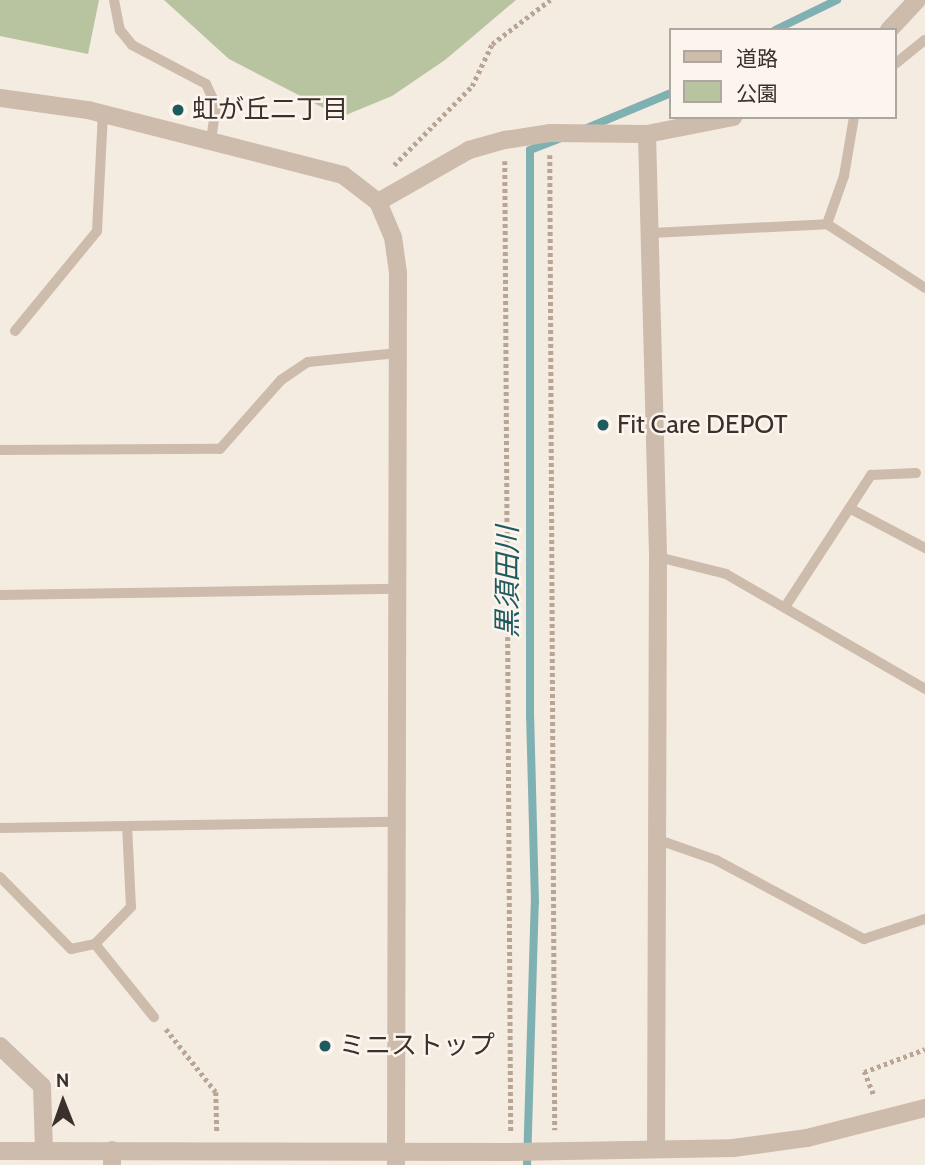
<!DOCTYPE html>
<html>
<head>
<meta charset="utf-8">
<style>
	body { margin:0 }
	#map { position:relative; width:925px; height:1165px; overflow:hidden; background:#f4ebe1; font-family:Cabin,"Noto Sans JP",sans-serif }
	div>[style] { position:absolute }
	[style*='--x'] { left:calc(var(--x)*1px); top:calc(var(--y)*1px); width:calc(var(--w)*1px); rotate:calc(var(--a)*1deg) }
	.green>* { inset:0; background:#b8c4a0 }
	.stream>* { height:8px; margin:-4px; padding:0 4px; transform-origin:4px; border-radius:4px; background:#7fb0b2 }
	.path>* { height:4.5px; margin-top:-2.25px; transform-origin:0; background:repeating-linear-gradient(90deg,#b9a596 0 3.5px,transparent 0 7px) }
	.service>* { height:10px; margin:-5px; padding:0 5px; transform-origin:5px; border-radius:5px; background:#cdbbac }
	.minor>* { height:18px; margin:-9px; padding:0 9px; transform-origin:9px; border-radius:9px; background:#cdbbac }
	.tertiary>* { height:18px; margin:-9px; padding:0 9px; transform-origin:9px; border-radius:9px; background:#cdbbac }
	.dots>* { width:19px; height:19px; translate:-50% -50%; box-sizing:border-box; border:4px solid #fbf5ee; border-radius:50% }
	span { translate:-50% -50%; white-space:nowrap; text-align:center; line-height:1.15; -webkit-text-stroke:5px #fbf5ee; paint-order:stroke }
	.poi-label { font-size:26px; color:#3b302b }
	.left { translate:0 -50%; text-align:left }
	.water-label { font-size:28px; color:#1f5a5e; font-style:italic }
	.legend { position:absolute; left:669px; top:28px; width:228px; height:91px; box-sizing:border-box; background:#fbf5ee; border:2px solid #aea6a0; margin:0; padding:9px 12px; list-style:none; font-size:21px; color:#3b302b }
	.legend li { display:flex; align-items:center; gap:14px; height:35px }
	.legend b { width:35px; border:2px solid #aea6a0 }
	.north { position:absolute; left:28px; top:1067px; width:70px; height:70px; -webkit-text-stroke:5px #fbf5ee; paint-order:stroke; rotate:359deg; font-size:19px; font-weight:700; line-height:28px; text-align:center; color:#3b302b }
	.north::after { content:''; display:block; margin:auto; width:24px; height:32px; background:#3b302b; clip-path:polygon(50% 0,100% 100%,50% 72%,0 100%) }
</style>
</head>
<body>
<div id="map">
	<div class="green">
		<div style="clip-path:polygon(0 0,99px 0,88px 54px,0 36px)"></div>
		<div style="clip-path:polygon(164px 0,516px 0,445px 60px,392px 96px,341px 117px,229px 59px)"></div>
	</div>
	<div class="stream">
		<div style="--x:775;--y:30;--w:69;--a:-25.8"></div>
		<div style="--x:587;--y:128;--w:91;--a:-22.6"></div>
		<div style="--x:527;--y:1165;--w:262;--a:-88.3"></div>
		<div style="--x:535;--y:903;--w:186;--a:-91.5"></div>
		<div style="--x:530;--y:717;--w:567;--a:-90"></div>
		<div style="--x:530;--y:150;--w:34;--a:-21"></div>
	</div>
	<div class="path">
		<div style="--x:550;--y:155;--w:975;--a:89.71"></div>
		<div style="--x:505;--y:161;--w:972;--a:89.65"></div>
		<div style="--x:394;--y:165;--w:111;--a:-45.4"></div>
		<div style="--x:472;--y:86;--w:47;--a:-64.5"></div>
		<div style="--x:492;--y:44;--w:73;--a:-37.2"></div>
		<div style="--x:166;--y:1029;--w:80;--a:51.6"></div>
		<div style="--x:216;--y:1092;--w:40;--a:88.6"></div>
		<div style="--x:873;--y:1094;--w:24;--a:-112"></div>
		<div style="--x:864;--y:1072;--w:65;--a:-20.7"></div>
	</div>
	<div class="service">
		<div style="--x:114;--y:0;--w:31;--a:79"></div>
		<div style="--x:120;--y:30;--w:19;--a:51"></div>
		<div style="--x:132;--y:45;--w:84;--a:27.8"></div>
		<div style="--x:206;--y:84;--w:23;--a:65"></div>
		<div style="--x:216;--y:105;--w:34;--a:98"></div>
		<div style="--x:895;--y:64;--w:38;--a:-39"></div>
		<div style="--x:827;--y:224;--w:51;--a:-70.5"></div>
		<div style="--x:844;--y:176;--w:60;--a:-80.4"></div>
		<div style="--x:652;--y:233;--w:175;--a:-2.9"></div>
		<div style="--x:827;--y:224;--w:117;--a:33.1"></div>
		<div style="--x:15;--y:331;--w:129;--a:-50.6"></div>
		<div style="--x:97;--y:231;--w:117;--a:-87.1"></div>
		<div style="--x:0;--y:450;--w:220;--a:-0.3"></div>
		<div style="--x:220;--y:449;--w:92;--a:-48.5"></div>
		<div style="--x:281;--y:380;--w:32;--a:-34"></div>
		<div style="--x:308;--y:362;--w:90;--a:-5.7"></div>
		<div style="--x:851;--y:509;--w:84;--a:27.8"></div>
		<div style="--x:658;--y:557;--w:70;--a:14"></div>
		<div style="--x:726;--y:574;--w:230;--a:30"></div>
		<div style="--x:0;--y:595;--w:395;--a:-0.9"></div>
		<div style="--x:785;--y:607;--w:158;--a:-56.9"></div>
		<div style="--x:871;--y:475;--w:45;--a:-2.5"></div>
		<div style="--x:0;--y:828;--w:394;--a:-0.9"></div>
		<div style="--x:656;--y:839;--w:64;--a:19.3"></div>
		<div style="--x:716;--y:860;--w:168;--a:28.1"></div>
		<div style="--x:864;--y:939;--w:64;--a:-18.2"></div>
		<div style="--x:0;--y:877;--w:101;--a:45.4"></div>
		<div style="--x:71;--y:949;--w:25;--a:-12"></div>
		<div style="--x:95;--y:944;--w:52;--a:-45.8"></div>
		<div style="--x:131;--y:907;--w:81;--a:-92.8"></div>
		<div style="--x:95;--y:944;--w:94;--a:51.1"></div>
	</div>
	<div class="minor">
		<div style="--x:889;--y:30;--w:41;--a:-47"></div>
		<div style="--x:647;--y:134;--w:423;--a:88.5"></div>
		<div style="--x:658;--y:557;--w:592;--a:90.19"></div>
		<div style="--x:378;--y:202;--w:105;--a:-29.7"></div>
		<div style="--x:469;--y:150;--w:37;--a:-16"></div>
		<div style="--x:505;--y:140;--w:46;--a:-8.8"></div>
		<div style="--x:550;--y:133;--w:97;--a:0.6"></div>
		<div style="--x:647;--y:134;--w:88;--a:-11.2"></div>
		<div style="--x:0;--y:1046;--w:58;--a:43.6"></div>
		<div style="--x:42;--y:1086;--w:64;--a:88.2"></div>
		<div style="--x:112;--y:1150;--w:15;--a:90"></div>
	</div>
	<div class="tertiary">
		<div style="--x:0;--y:98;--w:89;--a:7.8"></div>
		<div style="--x:88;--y:110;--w:263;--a:14.3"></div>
		<div style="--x:343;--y:175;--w:44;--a:37.6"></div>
		<div style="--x:378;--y:202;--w:38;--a:67"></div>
		<div style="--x:393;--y:237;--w:37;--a:82"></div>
		<div style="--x:398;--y:274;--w:891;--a:90.13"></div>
		<div style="--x:0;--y:1151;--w:511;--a:0.11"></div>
		<div style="--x:511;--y:1152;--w:222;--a:-1"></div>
		<div style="--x:733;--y:1148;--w:75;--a:-7.7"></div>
		<div style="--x:807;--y:1138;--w:122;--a:-14.3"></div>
	</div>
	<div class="dots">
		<div style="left:178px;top:110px;background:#1f5a5e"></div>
		<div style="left:603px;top:425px;background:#1f5a5e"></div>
		<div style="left:325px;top:1046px;background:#1f5a5e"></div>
	</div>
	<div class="poi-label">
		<span class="left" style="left:192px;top:110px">虹が丘二丁目</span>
		<span class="left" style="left:617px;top:425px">Fit Care DEPOT</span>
		<span class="left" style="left:339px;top:1046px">ミニストップ</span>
	</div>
	<div class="water-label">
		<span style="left:507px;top:582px;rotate:-90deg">黒須田川</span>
	</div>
	<ul class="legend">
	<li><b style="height:9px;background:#cdbbac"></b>道路</li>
	<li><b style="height:19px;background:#b8c4a0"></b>公園</li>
	</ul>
	<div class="north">N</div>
</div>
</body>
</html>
